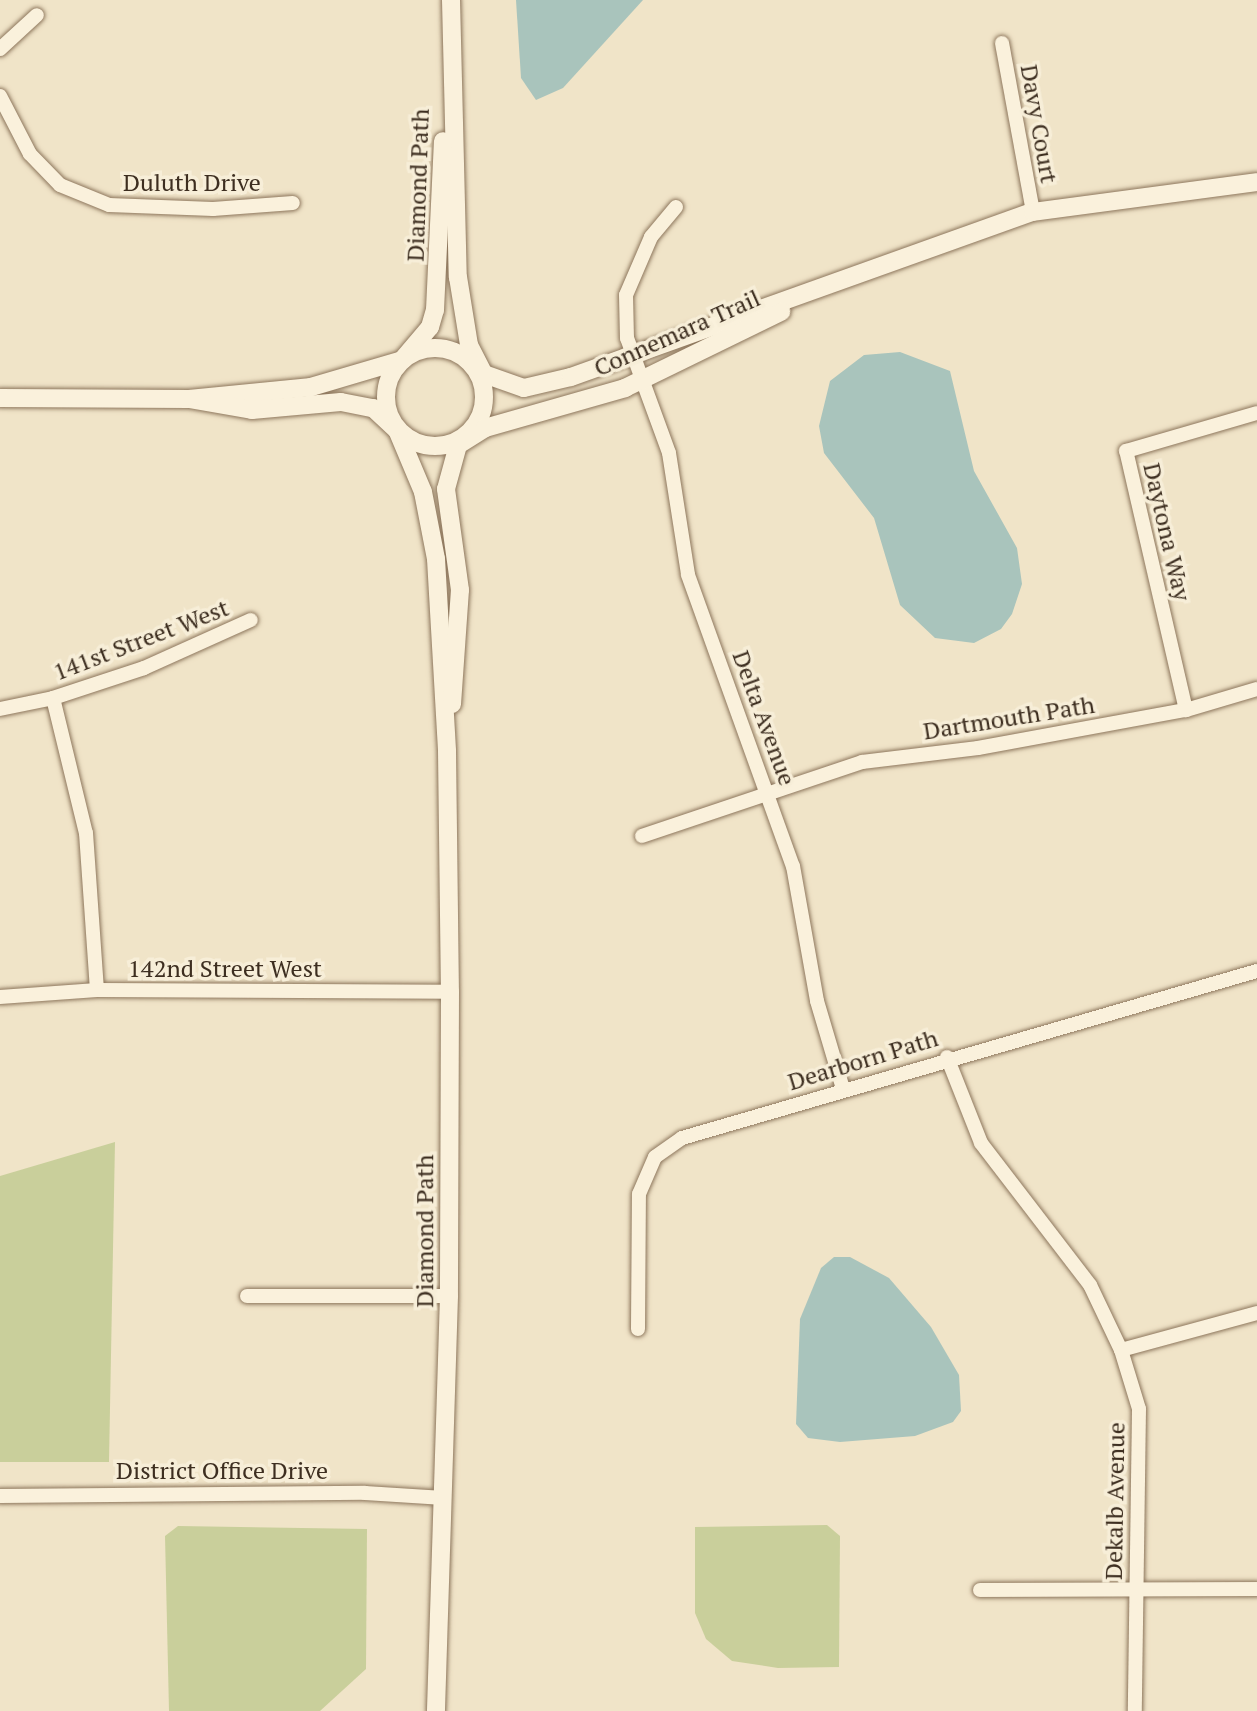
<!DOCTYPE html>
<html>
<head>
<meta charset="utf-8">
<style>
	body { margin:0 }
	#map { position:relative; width:1257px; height:1711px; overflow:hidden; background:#f0e4c8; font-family:"PT Serif",serif }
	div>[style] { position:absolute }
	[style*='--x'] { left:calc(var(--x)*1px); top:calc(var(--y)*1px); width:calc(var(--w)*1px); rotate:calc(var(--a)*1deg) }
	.green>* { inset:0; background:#c9cf9b }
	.water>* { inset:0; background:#a9c4bc }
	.roads { filter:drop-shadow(0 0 2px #8d765c) drop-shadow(0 0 2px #8d765c) }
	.minor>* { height:14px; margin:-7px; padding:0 7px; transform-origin:7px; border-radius:7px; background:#faf1dc }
	.tertiary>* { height:18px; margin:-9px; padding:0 9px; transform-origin:9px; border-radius:9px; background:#faf1dc }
	.tertiary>.ring { margin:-9px; padding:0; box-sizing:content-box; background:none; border:18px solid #faf1dc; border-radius:50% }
	span { translate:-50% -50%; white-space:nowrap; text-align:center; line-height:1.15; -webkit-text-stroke:7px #f7eed8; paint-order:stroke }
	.street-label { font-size:24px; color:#3d2e20 }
</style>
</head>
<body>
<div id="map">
	<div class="green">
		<div style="clip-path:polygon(115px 1142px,109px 1462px,0 1462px,0 1176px)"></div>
		<div style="clip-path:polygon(827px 1525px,840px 1536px,839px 1667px,778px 1668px,732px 1661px,706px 1639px,695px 1613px,695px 1527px)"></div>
		<div style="clip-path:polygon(178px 1526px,367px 1529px,366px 1669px,320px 1711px,169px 1711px,165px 1536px)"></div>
	</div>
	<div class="water">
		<div style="clip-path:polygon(516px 0,643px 0,563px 88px,536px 100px,521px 78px)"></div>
		<div style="clip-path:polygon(900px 352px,950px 371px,974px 471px,1017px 548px,1022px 584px,1012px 614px,1001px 629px,974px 643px,935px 638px,900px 605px,874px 518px,824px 453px,819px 426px,830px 381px,864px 355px)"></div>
		<div style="clip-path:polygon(834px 1257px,850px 1257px,889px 1278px,931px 1327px,959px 1375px,961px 1411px,953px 1422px,915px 1436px,840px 1442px,808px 1438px,796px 1424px,800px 1319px,821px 1268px)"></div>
	</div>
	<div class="roads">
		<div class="minor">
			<div style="--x:1002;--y:43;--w:172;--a:79.6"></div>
			<div style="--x:0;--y:49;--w:50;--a:-42.6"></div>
			<div style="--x:0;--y:96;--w:65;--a:62.7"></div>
			<div style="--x:30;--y:154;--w:43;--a:45.9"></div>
			<div style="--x:60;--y:185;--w:53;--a:22.2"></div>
			<div style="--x:109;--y:205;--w:104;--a:2.2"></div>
			<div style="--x:213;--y:209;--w:80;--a:-4.3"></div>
			<div style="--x:676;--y:207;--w:39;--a:130"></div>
			<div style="--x:651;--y:237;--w:63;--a:113.3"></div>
			<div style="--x:626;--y:295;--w:43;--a:88.7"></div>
			<div style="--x:627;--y:338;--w:122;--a:69.9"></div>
			<div style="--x:669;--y:453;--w:123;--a:81.1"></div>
			<div style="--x:688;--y:575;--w:309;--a:70.2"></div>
			<div style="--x:793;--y:866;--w:137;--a:79.9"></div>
			<div style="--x:817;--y:1001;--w:92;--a:73.5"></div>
			<div style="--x:53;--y:698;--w:139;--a:76.3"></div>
			<div style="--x:86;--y:833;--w:157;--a:86"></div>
			<div style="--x:0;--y:709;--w:54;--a:-11.7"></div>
			<div style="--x:53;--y:698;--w:96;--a:-18.2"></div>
			<div style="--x:144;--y:668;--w:117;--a:-24.2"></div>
			<div style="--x:1186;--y:710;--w:266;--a:-103"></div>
			<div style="--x:1126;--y:451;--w:136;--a:-16.2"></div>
			<div style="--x:642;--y:836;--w:232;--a:-18.6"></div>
			<div style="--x:862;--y:762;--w:117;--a:-6.9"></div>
			<div style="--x:978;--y:748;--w:211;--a:-10.4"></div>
			<div style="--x:1186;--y:710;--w:74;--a:-16.5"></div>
			<div style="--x:0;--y:997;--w:97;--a:-4.1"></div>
			<div style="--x:97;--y:990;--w:353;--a:0.3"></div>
			<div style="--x:947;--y:1057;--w:92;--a:68.4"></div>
			<div style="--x:981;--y:1143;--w:179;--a:52.5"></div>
			<div style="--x:1090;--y:1285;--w:72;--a:64.5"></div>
			<div style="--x:1121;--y:1350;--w:62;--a:73"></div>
			<div style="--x:1139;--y:1409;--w:302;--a:90.8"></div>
			<div style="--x:247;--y:1296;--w:202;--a:0"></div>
			<div style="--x:638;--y:1329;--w:135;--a:-89.6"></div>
			<div style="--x:639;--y:1194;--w:40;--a:-66.6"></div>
			<div style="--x:655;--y:1157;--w:33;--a:-35"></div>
			<div style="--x:682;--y:1138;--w:599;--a:-16.2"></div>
			<div style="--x:1121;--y:1350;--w:141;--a:-15.2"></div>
			<div style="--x:0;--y:1496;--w:365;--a:-0.5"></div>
			<div style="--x:365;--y:1493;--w:79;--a:3.6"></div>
			<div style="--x:980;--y:1590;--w:277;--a:-0.2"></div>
		</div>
		<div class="tertiary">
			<div style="--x:451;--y:0;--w:277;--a:88.6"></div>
			<div style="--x:458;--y:277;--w:69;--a:80.8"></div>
			<div style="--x:469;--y:345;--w:33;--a:63"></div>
			<div style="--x:484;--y:374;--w:42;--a:19.3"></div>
			<div style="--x:524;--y:388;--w:48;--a:-13.2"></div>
			<div style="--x:571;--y:377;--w:491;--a:-19.7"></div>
			<div style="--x:1033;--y:212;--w:226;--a:-7.6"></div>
			<div class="ring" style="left:386px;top:348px;width:80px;height:80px"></div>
			<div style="--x:0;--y:398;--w:189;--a:0.3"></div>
			<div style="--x:189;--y:399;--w:123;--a:-5.6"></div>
			<div style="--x:311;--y:387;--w:95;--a:-16.5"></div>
			<div style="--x:402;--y:360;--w:43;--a:-49.7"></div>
			<div style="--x:430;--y:327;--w:18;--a:-74"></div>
			<div style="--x:435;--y:310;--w:169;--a:-87.3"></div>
			<div style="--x:189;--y:399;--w:64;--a:9.9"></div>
			<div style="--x:252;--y:410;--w:89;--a:-5.1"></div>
			<div style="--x:341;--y:402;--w:33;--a:11"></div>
			<div style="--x:373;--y:408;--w:33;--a:43"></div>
			<div style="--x:397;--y:430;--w:67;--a:67.2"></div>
			<div style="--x:423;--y:492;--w:68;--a:79"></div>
			<div style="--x:436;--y:559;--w:192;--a:86.7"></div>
			<div style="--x:447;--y:751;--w:241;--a:89.3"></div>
			<div style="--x:450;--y:992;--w:304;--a:90.2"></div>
			<div style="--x:449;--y:1296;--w:415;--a:91.8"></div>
			<div style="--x:452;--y:704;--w:114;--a:-86"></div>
			<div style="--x:460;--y:590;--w:102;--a:-97.9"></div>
			<div style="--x:446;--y:489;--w:46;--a:-74.7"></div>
			<div style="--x:458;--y:445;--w:32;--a:-32"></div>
			<div style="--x:485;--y:428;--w:146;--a:-15.9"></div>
			<div style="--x:625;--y:388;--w:174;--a:-26"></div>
		</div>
	</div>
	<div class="street-label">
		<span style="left:1039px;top:124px;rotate:80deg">Davy Court</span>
		<span style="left:192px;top:183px">Duluth Drive</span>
		<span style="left:418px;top:185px;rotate:-88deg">Diamond Path</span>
		<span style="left:677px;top:333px;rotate:-24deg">Connemara Trail</span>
		<span style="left:1167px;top:532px;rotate:77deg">Daytona Way</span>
		<span style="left:141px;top:640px;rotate:-21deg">141st Street West</span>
		<span style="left:764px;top:718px;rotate:70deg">Delta Avenue</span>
		<span style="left:1009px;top:718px;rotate:-9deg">Dartmouth Path</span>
		<span style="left:225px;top:969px">142nd Street West</span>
		<span style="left:863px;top:1060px;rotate:-17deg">Dearborn Path</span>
		<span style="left:425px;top:1231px;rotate:-90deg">Diamond Path</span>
		<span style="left:222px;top:1471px">District Office Drive</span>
		<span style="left:1115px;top:1501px;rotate:-89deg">Dekalb Avenue</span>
	</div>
</div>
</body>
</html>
